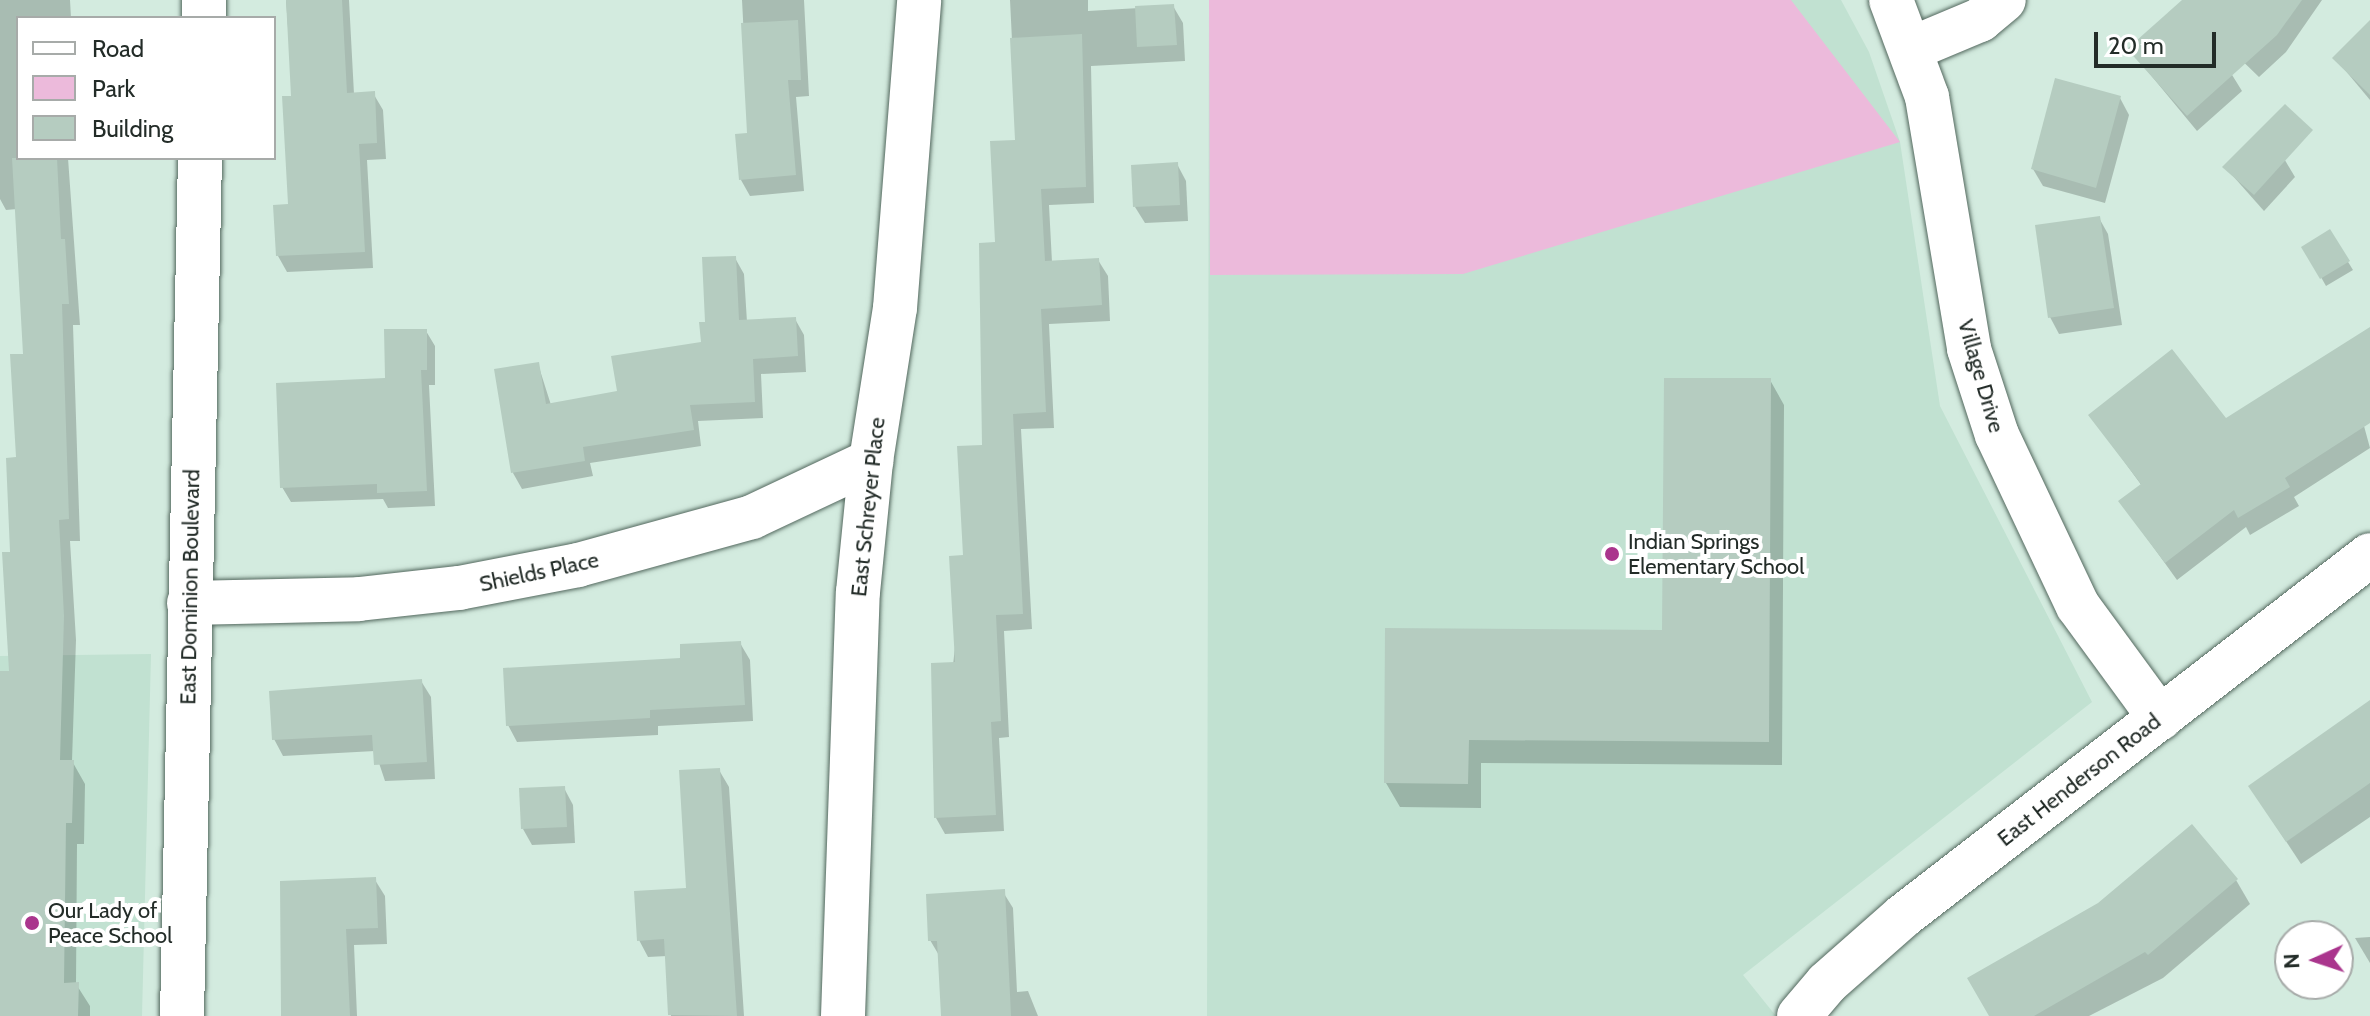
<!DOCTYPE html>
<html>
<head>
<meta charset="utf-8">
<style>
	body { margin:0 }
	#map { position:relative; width:2370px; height:1016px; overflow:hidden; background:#d3ebdf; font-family:Cabin,sans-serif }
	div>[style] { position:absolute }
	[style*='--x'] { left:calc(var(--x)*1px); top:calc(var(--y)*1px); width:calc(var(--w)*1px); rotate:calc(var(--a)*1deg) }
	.built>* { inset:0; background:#c1e1d1 }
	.green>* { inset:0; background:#ecbadb }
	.shadow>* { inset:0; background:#0003 }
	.building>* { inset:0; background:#b5ccc0 }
	.roads { filter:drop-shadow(0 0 2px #53685e) drop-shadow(0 0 2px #53685e) }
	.minor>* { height:44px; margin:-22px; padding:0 22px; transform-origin:22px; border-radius:22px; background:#fff }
	.secondary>* { height:44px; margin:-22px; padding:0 22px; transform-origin:22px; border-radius:22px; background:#fff }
	.dots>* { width:22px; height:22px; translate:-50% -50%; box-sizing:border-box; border:4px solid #fff; border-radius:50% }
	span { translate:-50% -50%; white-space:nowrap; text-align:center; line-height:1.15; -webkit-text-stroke:8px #fff; paint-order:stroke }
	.street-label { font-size:22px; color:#232c28 }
	.poi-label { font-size:22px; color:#232c28 }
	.left { translate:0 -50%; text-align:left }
	.legend { position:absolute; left:16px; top:16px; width:260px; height:144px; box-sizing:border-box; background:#fff; border:2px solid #a7aba9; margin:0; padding:10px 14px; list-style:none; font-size:24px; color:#232c28 }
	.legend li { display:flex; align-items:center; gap:16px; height:40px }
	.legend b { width:40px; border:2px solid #a7aba9 }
	.north { position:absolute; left:2274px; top:920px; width:80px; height:80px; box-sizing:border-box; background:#fff; border:2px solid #a7aba9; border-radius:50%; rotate:267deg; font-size:22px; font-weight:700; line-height:32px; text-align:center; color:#232c28 }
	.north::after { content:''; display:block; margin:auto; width:28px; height:36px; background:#aa358d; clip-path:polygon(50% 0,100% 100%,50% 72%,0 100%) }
	.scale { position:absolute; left:2094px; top:32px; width:122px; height:36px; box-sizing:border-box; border:4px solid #232c28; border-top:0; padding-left:10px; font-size:24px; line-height:28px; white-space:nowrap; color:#232c28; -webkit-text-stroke:6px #fff; paint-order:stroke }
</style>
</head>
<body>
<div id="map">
	<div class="built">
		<div style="clip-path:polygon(1209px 0,1841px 0,1869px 52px,1900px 142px,1940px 406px,2092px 702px,1743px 975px,1776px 1016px,1207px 1016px)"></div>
		<div style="clip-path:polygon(151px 654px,142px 1016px,0 1016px,0 656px)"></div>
	</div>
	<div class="green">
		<div style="clip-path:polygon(1209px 0,1791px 0,1900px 142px,1463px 274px,1210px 275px)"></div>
	</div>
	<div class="shadow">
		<div style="clip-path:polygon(0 0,70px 0,71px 18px,18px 18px,18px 158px,68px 158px,80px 325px,73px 325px,80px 541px,70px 541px,76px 640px,72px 761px,85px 784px,84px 844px,77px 844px,76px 984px,90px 1006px,90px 1016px,0 1016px,0 673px,11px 673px,25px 356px,17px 209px,6px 210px,0 199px)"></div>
		<div style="clip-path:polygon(286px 0,349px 0,354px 94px,373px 93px,383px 110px,386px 159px,367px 160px,373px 268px,287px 272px,278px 256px,290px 206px,293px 97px)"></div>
		<div style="clip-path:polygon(742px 0,804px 0,809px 96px,796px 97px,804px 191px,750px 196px,741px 180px,749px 135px)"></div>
		<div style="clip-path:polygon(1010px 0,1088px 0,1088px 11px,1173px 6px,1183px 23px,1185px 61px,1091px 66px,1094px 203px,1049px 205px,1052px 262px,1098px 260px,1108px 276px,1110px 321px,1049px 324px,1054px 428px,1021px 429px,1032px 629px,1004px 631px,1009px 737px,999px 738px,1004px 831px,945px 834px,936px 818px,965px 557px,984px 447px,997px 244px,1017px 142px)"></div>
		<div style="clip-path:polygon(2185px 0,2322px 0,2286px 52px,2259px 77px,2231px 50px,2221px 57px,2242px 91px,2197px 131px,2130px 50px)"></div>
		<div style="clip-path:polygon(2370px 34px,2370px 100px,2335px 58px)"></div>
		<div style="clip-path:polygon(2120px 98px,2129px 115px,2105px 203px,2043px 186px,2033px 169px)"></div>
		<div style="clip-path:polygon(2265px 127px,2295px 177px,2264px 211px,2225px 167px)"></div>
		<div style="clip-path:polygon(1177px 164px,1186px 181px,1188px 221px,1145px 223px,1135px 207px)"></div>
		<div style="clip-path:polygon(2099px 218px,2108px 234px,2122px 325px,2059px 334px,2050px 317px)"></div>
		<div style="clip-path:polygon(2329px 231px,2353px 270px,2326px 286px,2304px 247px)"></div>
		<div style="clip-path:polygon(735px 258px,744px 274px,747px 322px,795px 319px,804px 335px,806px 372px,761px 374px,763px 418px,698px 421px,701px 446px,590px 463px,593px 476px,522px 489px,513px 473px,538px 364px,551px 405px,619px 393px,703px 344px)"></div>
		<div style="clip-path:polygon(2370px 328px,2370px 422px,2364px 426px,2370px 448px,2294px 497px,2299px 506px,2250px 535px,2246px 527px,2177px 580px,2121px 502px,2142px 486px,2091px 416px,2225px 420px)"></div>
		<div style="clip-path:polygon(426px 331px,435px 346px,435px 385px,429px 385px,435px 506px,388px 508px,383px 499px,291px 502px,282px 487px,387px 380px)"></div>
		<div style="clip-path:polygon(1770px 380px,1784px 405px,1782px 765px,1481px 763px,1481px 808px,1400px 807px,1386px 783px,1664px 632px)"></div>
		<div style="clip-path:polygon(740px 643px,750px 660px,753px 721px,658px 726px,658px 735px,517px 742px,508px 725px)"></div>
		<div style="clip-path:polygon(421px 681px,431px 697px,435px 779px,385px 781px,375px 751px,283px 756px,274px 739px)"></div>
		<div style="clip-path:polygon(2370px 703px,2370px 817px,2301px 864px,2250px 787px)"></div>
		<div style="clip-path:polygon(719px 770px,729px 787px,744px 1016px,671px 1016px,667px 956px,648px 957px,639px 940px,688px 890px)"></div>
		<div style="clip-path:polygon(564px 788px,573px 805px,575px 843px,532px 845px,523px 829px)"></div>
		<div style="clip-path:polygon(375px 880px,385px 896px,387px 944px,354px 945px,357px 1016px,284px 1016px)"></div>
		<div style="clip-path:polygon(2236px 880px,2250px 904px,2163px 978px,2089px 1016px,1991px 1016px)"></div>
		<div style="clip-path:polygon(1003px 892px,1013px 908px,1017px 992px,1028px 991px,1038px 1016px,943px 1016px,940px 957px,930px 940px)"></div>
		<div style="clip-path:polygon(2370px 937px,2370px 963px,2355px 938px)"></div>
	</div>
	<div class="building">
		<div style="clip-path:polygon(286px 0,342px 0,347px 93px,375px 91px,377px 143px,359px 144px,365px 252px,276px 256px,273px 205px,288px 204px,282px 96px,291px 96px)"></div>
		<div style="clip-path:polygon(2182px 0,2302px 0,2277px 35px,2187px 116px,2127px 49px)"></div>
		<div style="clip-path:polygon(1174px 4px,1177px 45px,1137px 47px,1135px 6px)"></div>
		<div style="clip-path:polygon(798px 20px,801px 80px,788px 80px,796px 175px,739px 180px,735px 134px,747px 133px,741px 23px)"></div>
		<div style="clip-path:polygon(2370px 20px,2370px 95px,2332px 58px)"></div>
		<div style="clip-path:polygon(1082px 34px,1086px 187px,1041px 189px,1045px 261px,1099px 258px,1102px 305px,1041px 309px,1046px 412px,1013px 414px,1023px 614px,996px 615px,1001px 721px,991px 722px,996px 815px,934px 818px,931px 663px,955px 662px,949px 556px,963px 555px,957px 446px,982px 445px,979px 243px,995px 242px,990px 141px,1015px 140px,1010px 38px)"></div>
		<div style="clip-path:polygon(2055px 78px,2121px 96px,2096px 188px,2031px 169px)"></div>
		<div style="clip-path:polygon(2285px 104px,2313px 130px,2254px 195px,2222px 167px)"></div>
		<div style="clip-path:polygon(12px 158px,57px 158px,61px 239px,65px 239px,69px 304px,62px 304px,69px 519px,59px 520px,64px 616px,60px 760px,74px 760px,72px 823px,66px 823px,64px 983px,79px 982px,78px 1016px,0 1016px,0 671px,9px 671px,2px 552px,10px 552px,6px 458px,16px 457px,10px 354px,23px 354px)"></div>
		<div style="clip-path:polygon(1178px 162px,1180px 205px,1133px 207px,1131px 165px)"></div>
		<div style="clip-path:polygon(2100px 216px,2114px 308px,2048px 318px,2035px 225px)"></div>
		<div style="clip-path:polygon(2330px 229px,2350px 261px,2320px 279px,2301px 247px)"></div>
		<div style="clip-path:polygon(736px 256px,739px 320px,796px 317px,798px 356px,753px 359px,755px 402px,690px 405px,694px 430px,583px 447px,585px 461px,511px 473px,494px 369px,539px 362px,546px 404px,617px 391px,611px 356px,701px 342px,699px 322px,705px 322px,702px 257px)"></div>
		<div style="clip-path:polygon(2370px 327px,2370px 423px,2285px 478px,2290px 487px,2238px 518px,2234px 510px,2165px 563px,2118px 501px,2141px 484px,2088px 415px,2172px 349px,2226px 418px)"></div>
		<div style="clip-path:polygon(384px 329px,427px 329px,427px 370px,421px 370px,427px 491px,377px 493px,377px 484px,280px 488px,276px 383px,385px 378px)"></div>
		<div style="clip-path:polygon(1664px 378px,1771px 378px,1769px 742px,1469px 740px,1468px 784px,1384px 783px,1385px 628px,1662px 630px)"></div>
		<div style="clip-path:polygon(741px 641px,745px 705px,650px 710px,650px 718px,506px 726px,503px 668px,680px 658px,680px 644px)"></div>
		<div style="clip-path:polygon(422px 679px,427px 762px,374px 765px,372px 735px,272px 740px,269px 691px)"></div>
		<div style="clip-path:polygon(2370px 700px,2370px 783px,2286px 842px,2248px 786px)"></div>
		<div style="clip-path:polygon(720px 768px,737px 1016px,668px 1015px,664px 939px,637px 941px,634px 891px,686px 888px,679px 770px)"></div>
		<div style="clip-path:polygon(565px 786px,567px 827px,521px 829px,519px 788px)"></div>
		<div style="clip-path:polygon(2192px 824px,2238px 879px,2148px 955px,2145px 952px,2034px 1016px,1989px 1016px,1967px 978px,2098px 903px)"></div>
		<div style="clip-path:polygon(376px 877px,378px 928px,346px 929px,350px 1016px,281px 1016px,280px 881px)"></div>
		<div style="clip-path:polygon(1005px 889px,1011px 1016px,941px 1016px,937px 941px,928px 941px,926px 894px)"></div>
	</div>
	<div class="roads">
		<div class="minor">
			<div style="--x:1891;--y:0;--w:103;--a:69.6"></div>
			<div style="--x:1927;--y:97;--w:255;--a:80.5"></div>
			<div style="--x:1969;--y:349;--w:90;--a:72"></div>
			<div style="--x:1997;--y:435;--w:189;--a:64.7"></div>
			<div style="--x:2078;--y:606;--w:139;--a:53.8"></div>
			<div style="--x:204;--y:18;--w:18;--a:-90"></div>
			<div style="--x:1913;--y:48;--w:73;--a:-22.7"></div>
			<div style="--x:1980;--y:20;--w:31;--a:-40"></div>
			<div style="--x:189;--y:603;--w:170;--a:-1.3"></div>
			<div style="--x:359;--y:599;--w:101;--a:-6.3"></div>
			<div style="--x:459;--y:588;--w:121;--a:-10.9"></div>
			<div style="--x:578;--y:565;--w:180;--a:-15.4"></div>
			<div style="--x:752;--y:517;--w:132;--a:-25.2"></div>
			<div style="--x:182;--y:1016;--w:858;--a:-88.8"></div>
			<div style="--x:843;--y:1016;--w:424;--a:-88"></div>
			<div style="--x:858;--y:592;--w:132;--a:-84.3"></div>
			<div style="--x:871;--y:461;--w:155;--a:-81.1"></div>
			<div style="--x:895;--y:308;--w:309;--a:-85.5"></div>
		</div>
		<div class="secondary">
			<div style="--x:1799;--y:1016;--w:43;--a:-49.7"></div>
			<div style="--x:1827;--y:983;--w:101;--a:-41.4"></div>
			<div style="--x:1903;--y:916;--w:590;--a:-37.7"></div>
		</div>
	</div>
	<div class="dots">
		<div style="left:1612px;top:554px;background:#aa358d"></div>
		<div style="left:32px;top:923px;background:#aa358d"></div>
	</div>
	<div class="street-label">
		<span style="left:1981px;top:376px;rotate:74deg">Village Drive</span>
		<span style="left:868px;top:507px;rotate:-84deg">East Schreyer Place</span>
		<span style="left:539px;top:572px;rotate:-12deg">Shields Place</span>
		<span style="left:190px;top:587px;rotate:-89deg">East Dominion Boulevard</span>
		<span style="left:2079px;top:780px;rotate:-38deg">East Henderson Road</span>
	</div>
	<div class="poi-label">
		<span class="left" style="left:1628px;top:554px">Indian Springs<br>Elementary School</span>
		<span class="left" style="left:48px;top:923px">Our Lady of<br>Peace School</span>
	</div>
	<ul class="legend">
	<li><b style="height:10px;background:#fff"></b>Road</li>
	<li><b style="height:22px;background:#ecbadb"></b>Park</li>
	<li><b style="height:22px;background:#b5ccc0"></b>Building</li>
	</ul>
	<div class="north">N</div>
	<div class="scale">20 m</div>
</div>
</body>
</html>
